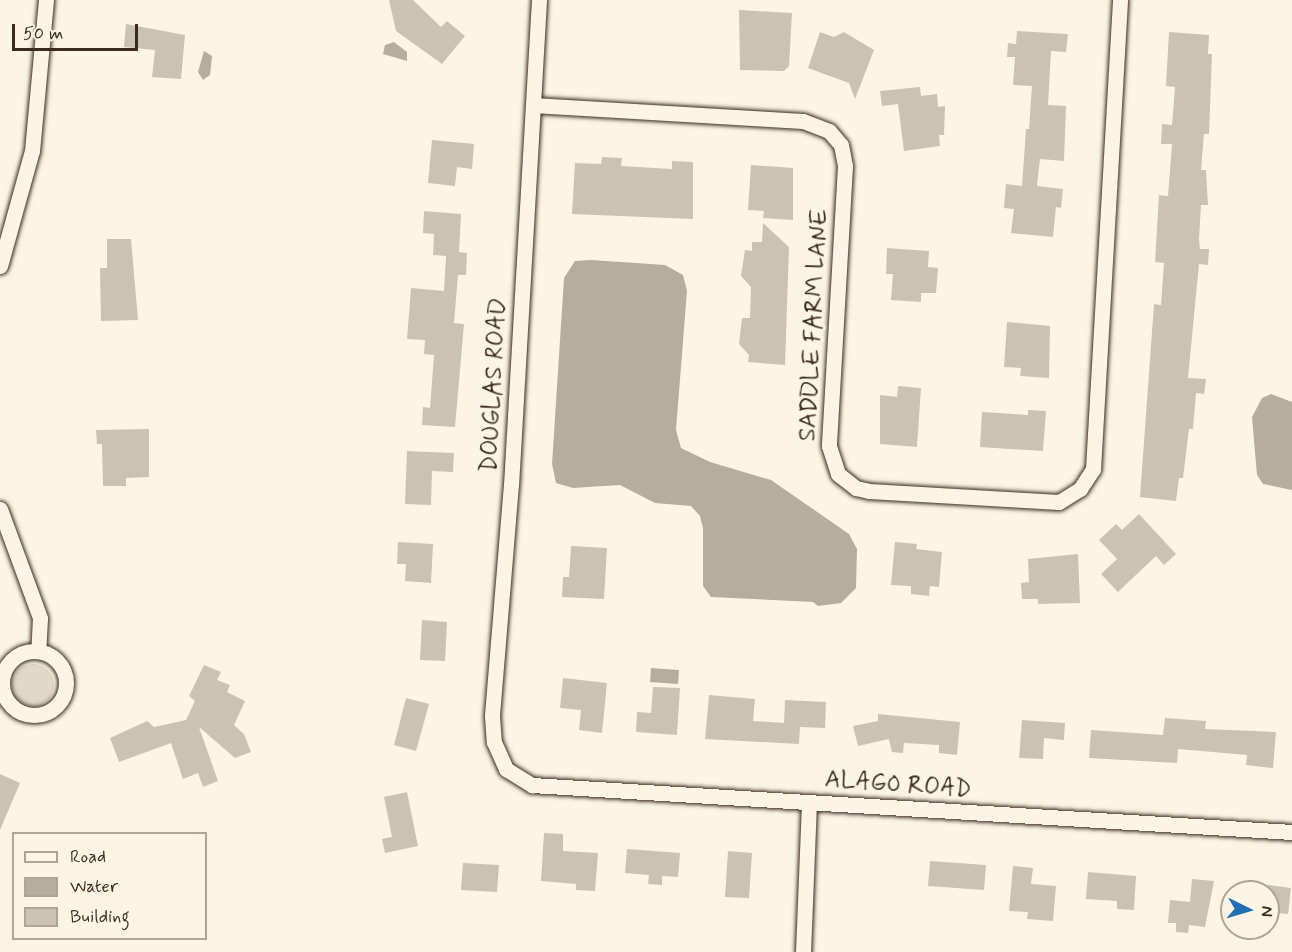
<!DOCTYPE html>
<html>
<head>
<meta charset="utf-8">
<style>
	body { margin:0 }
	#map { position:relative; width:1292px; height:952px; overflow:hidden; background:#fcf5e5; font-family:Mynerve,sans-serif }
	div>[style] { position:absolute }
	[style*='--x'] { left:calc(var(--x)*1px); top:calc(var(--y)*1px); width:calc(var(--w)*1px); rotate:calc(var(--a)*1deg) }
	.green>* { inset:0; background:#e0d8c8 }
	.round { border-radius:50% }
	.water>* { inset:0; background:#b7ad9e }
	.building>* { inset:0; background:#ccc2b3 }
	.roads { filter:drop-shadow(0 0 2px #3b2a1e) drop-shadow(0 0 2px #3b2a1e) }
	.street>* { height:15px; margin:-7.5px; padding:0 7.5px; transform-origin:7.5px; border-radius:7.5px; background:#fcf5e5 }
	.street>.ring { margin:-7.5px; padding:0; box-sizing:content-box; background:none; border:15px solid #fcf5e5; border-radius:50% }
	span { translate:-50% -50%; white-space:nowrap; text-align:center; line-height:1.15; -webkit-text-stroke:5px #fcf5e5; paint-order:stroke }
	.street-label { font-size:24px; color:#3b2a1e }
	.legend { position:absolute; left:12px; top:832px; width:195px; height:108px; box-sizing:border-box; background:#fcf5e5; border:2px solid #afa495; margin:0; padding:8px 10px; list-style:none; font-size:18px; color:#3b2a1e }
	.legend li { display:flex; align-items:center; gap:12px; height:30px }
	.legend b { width:30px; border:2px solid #afa495 }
	.north { position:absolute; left:1220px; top:880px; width:60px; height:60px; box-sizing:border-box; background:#fcf5e5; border:2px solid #afa495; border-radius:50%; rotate:95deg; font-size:16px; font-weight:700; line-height:24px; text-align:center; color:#3b2a1e }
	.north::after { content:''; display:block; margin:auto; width:21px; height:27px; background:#1f6fb2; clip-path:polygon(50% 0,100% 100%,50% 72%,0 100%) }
	.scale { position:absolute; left:12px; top:24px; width:126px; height:27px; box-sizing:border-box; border:3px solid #3b2a1e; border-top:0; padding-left:8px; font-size:18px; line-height:21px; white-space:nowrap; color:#3b2a1e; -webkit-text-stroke:4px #fcf5e5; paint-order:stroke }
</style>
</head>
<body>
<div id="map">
	<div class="green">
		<div class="round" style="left:12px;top:664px;width:42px;height:42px"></div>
	</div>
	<div class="water">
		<div style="clip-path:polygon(394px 42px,407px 52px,407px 61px,383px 54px,385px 45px)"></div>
		<div style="clip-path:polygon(204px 51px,212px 56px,210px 75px,203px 80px,198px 72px)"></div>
		<div style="clip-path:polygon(591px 260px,665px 265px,683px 275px,687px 291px,676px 430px,681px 448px,710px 462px,771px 480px,849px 534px,857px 549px,856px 588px,841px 603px,818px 606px,813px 602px,711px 597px,703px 586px,703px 528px,700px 516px,691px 506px,655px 503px,620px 485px,573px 488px,556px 483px,552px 464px,564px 278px,575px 261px)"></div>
		<div style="clip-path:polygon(1271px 394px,1292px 402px,1292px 490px,1263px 484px,1257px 475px,1252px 417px,1262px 398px)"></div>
		<div style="clip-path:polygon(651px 668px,679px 670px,678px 684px,650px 682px)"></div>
	</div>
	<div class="building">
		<div style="clip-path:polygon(389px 0,413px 0,441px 27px,447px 21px,465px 36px,442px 64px,396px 31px)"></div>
		<div style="clip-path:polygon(739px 10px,792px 13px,789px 66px,784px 71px,740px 70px)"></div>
		<div style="clip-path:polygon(126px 24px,185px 35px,181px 79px,152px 77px,155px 50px,124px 47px)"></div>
		<div style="clip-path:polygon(1017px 31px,1068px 34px,1066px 52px,1051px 51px,1048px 105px,1066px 106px,1064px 161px,1040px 159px,1037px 186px,1063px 189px,1061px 208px,1056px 207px,1053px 237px,1011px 233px,1014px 209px,1004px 208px,1006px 184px,1022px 186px,1026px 129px,1029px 129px,1032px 86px,1013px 85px,1015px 57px,1007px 57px,1008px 43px,1016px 44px)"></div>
		<div style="clip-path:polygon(820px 32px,834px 37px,844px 32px,874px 50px,855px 99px,849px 83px,808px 68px)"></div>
		<div style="clip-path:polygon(1169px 32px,1209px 35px,1208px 54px,1212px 54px,1209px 134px,1204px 134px,1201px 170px,1206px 170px,1208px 205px,1201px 205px,1199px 239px,1200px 249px,1209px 249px,1208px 265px,1199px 264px,1188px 378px,1206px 379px,1204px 394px,1196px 393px,1193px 429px,1189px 429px,1183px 478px,1179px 478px,1176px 501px,1140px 497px,1154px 304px,1161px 305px,1164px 263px,1155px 262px,1159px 195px,1168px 196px,1172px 144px,1161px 144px,1162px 124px,1172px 125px,1175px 87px,1166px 86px)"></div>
		<div style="clip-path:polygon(920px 87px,921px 96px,937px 94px,938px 107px,945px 106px,944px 135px,939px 135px,940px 146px,904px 151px,898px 104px,882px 106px,880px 91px)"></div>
		<div style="clip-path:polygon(432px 140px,474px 144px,472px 169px,457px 167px,455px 186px,428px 183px)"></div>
		<div style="clip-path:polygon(602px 157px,622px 158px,621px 166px,672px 169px,672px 161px,693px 162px,693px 219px,572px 214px,575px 163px,601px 164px)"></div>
		<div style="clip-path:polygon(751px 165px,793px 168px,793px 220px,763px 218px,764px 211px,748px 210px)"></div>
		<div style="clip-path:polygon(424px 211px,461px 214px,459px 252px,467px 253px,466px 275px,458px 275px,454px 323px,464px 324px,455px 427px,422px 425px,423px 407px,430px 408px,434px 355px,424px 354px,425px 340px,407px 339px,411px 288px,444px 291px,446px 256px,433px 255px,434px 234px,423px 233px)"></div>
		<div style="clip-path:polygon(763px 223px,789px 247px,785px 365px,748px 362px,749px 355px,739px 344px,742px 318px,750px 318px,751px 287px,741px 276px,745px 250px,752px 251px,752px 242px,762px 242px)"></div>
		<div style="clip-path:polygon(107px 239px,131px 239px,138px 320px,101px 321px,100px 268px,107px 268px)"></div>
		<div style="clip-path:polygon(887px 248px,929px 251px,928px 267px,938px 268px,936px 293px,921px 293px,921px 302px,891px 300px,893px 274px,886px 274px)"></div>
		<div style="clip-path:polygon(1007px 322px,1050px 326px,1049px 378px,1020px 376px,1021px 368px,1004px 367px)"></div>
		<div style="clip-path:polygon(898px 386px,921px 388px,917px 447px,880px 444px,880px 395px,897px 397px)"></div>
		<div style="clip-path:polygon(1028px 410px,1046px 411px,1043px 451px,980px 447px,982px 412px,1028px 415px)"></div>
		<div style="clip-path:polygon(149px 429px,149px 477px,126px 478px,126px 486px,103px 486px,102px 444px,97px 444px,96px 430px)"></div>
		<div style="clip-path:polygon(407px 451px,454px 453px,453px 472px,432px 471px,431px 505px,405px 504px)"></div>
		<div style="clip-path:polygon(1139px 514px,1176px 554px,1164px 565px,1156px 556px,1118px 592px,1101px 574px,1117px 559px,1099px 540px,1116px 524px,1122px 530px)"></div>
		<div style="clip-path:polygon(398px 542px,433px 544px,431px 583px,405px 581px,406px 564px,397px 564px)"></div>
		<div style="clip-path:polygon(895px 542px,917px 544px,916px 549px,942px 552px,939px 587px,930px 586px,929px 596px,911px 594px,911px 586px,891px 585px)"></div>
		<div style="clip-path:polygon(571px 546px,607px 548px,604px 599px,562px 597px,563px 577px,569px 577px)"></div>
		<div style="clip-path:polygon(1078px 554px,1080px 603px,1038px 604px,1038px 599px,1022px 599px,1021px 583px,1029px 582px,1028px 559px)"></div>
		<div style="clip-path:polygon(422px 620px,447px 622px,445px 661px,420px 660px)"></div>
		<div style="clip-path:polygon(204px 665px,221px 672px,217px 680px,230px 685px,227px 692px,245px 701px,234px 725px,244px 734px,251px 752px,235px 758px,199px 727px,218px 781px,203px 787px,198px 773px,183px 779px,171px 743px,119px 762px,110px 738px,147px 721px,154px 727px,186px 720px,195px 701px,189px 696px)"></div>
		<div style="clip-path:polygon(563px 678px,607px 683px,602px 733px,579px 730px,581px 710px,560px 708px)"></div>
		<div style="clip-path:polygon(653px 687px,680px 688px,677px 735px,636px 732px,637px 712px,651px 713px)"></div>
		<div style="clip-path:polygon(709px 695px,755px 699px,753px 721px,784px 723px,785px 700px,826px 702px,825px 728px,800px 727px,799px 744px,705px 739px)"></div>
		<div style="clip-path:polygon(406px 698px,429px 704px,416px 751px,394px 745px)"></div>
		<div style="clip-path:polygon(878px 714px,960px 722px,957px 755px,939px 753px,939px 745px,904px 743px,903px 753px,892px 752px,889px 739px,858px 746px,853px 726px,878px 721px)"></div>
		<div style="clip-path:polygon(1165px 718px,1206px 721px,1205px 729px,1276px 732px,1273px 768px,1246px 765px,1247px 755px,1178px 749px,1177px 763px,1089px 758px,1091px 730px,1163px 735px)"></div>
		<div style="clip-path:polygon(1022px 720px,1065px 723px,1064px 740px,1044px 738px,1043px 759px,1019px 758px)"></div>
		<div style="clip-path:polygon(0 774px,20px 783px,0 830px)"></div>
		<div style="clip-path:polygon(407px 792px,418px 846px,385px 853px,382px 839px,392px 837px,384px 797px)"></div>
		<div style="clip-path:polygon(544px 833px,563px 834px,563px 851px,598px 853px,595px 891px,576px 890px,576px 884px,541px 881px)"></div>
		<div style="clip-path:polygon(627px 849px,680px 853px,678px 877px,662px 876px,662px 885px,648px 884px,649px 875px,625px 873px)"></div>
		<div style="clip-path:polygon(728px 851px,752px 853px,749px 898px,725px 897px)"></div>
		<div style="clip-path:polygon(930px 861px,986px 865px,984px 890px,928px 886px)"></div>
		<div style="clip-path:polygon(463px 863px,499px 865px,497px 892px,461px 890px)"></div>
		<div style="clip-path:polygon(1013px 866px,1033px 868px,1031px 884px,1056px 886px,1053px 921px,1027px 919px,1028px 912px,1009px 911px)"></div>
		<div style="clip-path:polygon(1088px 872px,1136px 876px,1134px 910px,1117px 909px,1117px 901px,1086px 899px)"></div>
		<div style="clip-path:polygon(1192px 879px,1214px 881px,1205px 927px,1189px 925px,1188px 933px,1176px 932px,1176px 923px,1168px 923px,1170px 900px,1190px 902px)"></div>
		<div style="clip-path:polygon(1268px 885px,1291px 888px,1288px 914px,1268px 912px)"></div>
	</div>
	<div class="roads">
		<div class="street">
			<div style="--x:539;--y:0;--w:485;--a:93.3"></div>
			<div style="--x:511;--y:484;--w:233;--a:94.7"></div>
			<div style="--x:492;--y:716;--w:26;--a:86"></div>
			<div style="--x:494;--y:742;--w:30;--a:66"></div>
			<div style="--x:506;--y:769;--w:31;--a:32"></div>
			<div style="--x:532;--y:785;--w:761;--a:3.54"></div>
			<div style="--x:533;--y:105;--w:270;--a:3.4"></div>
			<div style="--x:803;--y:121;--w:28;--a:21"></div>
			<div style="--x:829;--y:131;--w:18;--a:49"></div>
			<div style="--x:841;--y:145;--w:21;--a:79"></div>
			<div style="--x:845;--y:166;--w:280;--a:93.3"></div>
			<div style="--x:829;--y:446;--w:29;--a:72"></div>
			<div style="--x:838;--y:474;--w:23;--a:38"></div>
			<div style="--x:856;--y:488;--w:13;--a:13"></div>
			<div style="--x:869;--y:491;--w:190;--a:3.3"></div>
			<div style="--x:1059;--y:502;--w:25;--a:-32"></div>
			<div style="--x:1080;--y:489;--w:24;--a:-57"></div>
			<div style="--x:1093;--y:469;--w:470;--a:-86.7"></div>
			<div style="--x:0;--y:266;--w:119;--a:-74.5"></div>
			<div style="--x:32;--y:151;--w:152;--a:-84.7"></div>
			<div style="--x:0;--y:509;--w:116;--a:69.8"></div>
			<div style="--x:40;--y:618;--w:33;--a:93"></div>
			<div class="ring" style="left:2px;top:651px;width:49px;height:49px"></div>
			<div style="--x:803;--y:952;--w:150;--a:-87.7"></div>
		</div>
	</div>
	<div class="street-label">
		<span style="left:814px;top:325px;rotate:-87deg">SADDLE FARM LANE</span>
		<span style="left:494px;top:385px;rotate:-87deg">DOUGLAS ROAD</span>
		<span style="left:898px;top:785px;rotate:4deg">ALAGO ROAD</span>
	</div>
	<ul class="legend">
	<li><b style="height:8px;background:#fcf5e5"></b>Road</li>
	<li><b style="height:16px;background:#b7ad9e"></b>Water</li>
	<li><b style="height:16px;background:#ccc2b3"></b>Building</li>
	</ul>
	<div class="north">N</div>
	<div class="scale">50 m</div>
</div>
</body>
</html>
